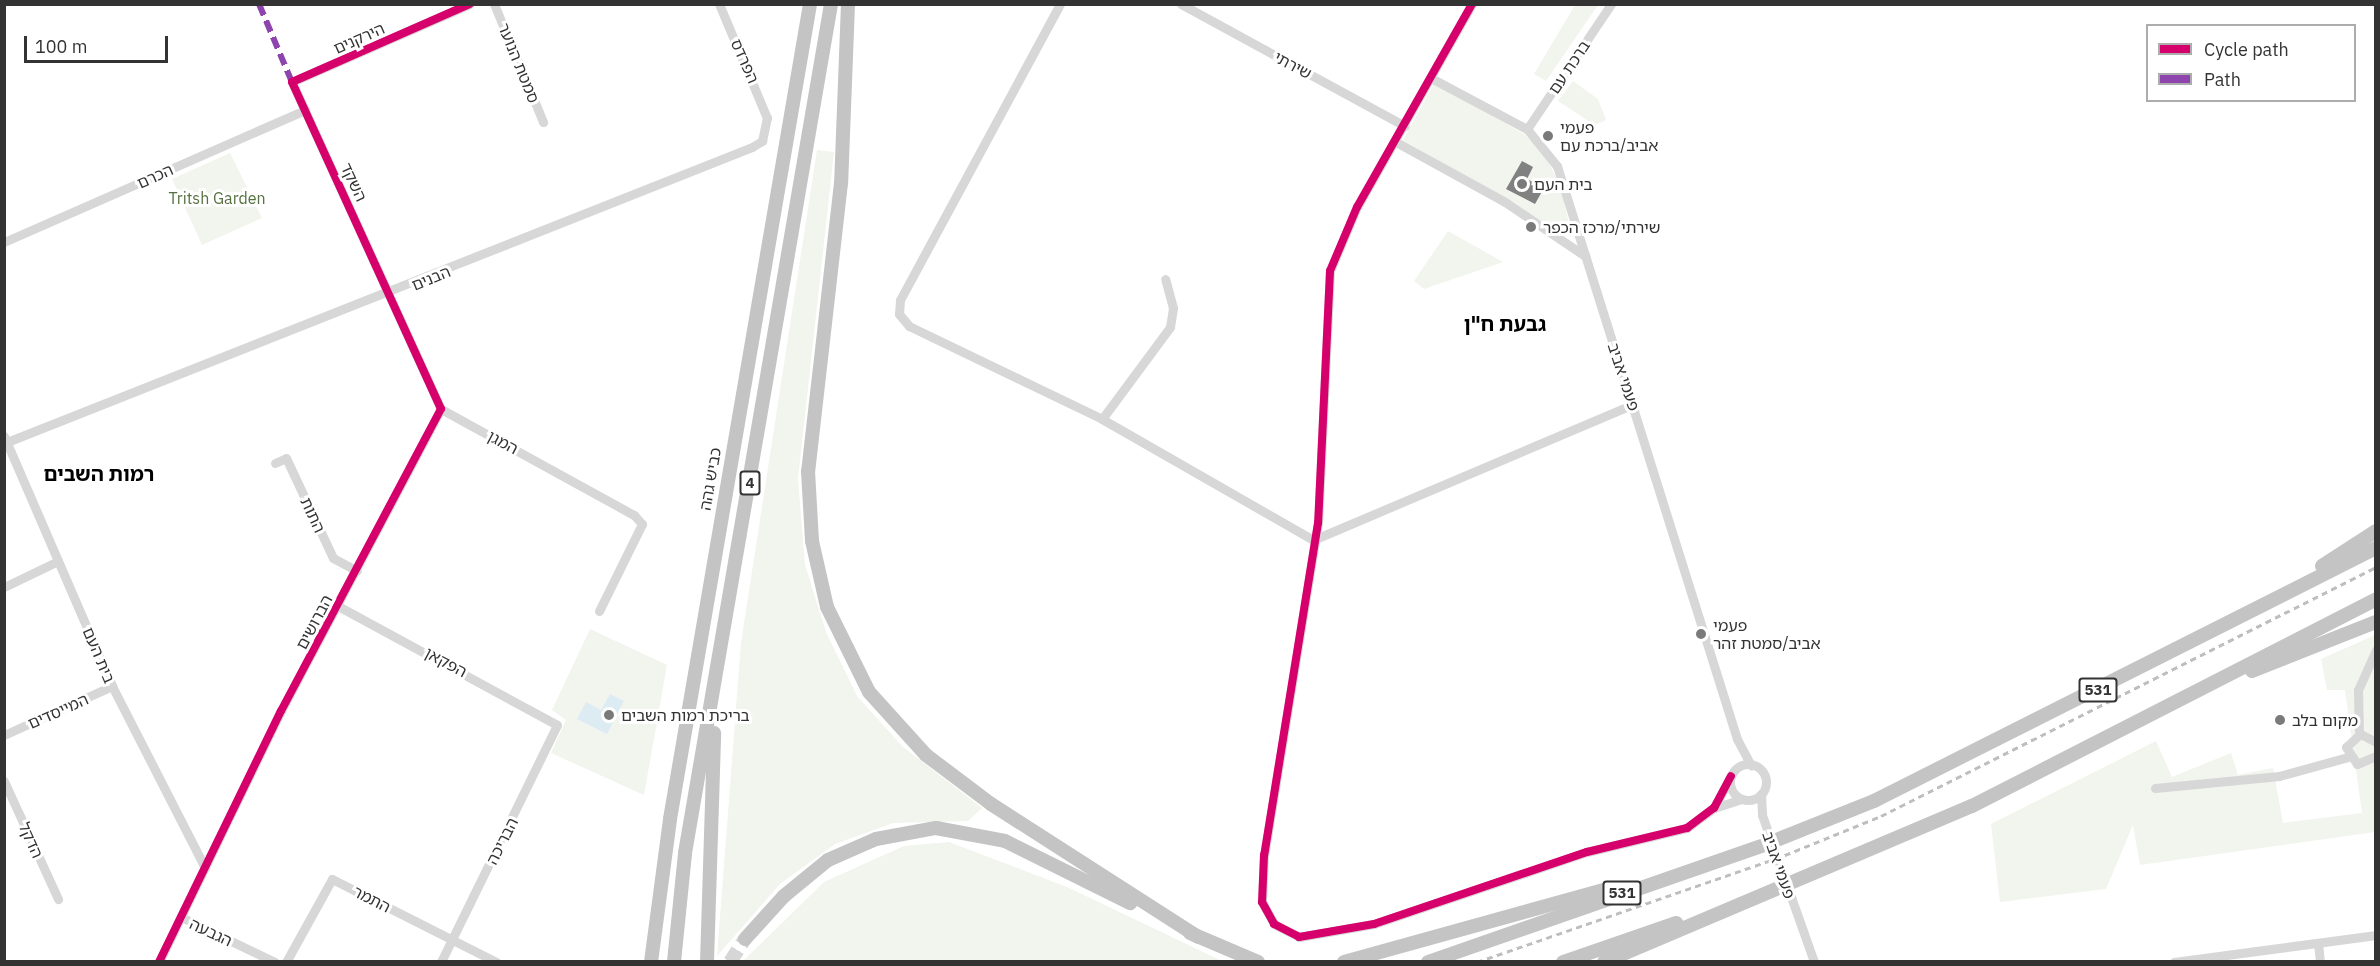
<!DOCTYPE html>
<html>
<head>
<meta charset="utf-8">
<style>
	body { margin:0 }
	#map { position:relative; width:2380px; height:966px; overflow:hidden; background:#fff; font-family:"IBM Plex Sans","Noto Sans Hebrew",sans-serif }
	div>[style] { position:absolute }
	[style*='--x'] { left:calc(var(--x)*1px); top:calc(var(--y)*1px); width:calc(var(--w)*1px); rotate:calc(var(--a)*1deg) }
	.green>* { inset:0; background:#f1f5ed }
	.water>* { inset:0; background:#ddebf3 }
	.building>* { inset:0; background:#818181 }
	.highway-tunnel>* { height:14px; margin-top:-7px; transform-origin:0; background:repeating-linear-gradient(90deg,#d6d6d6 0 14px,transparent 0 21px) }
	.minor>* { height:9px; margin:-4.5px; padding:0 4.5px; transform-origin:4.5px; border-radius:4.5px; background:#d7d7d7 }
	.minor>.ring { margin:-4.5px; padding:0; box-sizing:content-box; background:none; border:9px solid #d7d7d7; border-radius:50% }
	.highway>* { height:14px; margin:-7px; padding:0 7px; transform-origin:7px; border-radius:7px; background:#c4c4c4 }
	.rail>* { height:3px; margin-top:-1.5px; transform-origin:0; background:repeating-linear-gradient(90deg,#bebebe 0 6px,transparent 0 10.5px) }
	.quiet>* { height:6px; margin-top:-3px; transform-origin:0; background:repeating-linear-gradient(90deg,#8e44ad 0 12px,transparent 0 18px) }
	.cycleway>* { height:8px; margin:-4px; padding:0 4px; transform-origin:4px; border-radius:4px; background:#d6006c }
	.dots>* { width:16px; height:16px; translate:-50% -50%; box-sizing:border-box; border:3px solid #fff; border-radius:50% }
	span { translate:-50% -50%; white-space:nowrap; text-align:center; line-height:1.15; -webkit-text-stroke:6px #fff; paint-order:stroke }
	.shield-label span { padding:2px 4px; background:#fff; border:2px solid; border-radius:4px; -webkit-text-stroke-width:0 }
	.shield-label { font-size:15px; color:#333; font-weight:700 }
	.street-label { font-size:16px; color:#333 }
	.poi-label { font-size:16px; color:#333 }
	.left { translate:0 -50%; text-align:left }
	.park-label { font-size:16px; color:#56703f }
	.quarter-label { font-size:20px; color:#000; font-weight:700 }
	.frame { position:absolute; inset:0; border:6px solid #333; pointer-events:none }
	.legend { position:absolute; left:2146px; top:24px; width:210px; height:78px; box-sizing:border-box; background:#fff; border:2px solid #adadad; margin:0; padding:8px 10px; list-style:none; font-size:18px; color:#333 }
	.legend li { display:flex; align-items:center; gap:12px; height:30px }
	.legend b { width:30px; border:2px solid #adadad }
	.scale { position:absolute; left:24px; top:36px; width:144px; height:27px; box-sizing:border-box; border:3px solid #333; border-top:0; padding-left:8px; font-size:18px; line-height:21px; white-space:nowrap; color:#333; -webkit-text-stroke:4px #fff; paint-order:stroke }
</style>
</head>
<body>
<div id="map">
	<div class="green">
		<div style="clip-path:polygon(1575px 5px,1598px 5px,1546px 81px,1534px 74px)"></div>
		<div style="clip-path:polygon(1573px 81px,1598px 99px,1606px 120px,1589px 128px,1587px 120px,1558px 101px)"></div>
		<div style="clip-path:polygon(1434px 83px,1524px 134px,1545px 154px,1560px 186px,1571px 232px,1564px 234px,1403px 140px)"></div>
		<div style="clip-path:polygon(817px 150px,834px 152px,798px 479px,805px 565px,826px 632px,857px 696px,902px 746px,982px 808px,968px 821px,893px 823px,835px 844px,780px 884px,717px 956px,741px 643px)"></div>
		<div style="clip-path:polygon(230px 153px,262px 218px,202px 245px,172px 179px)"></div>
		<div style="clip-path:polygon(1448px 231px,1503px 262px,1424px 289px,1414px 281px)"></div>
		<div style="clip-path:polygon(590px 629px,667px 665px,644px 795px,551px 753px,566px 720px,552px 710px)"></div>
		<div style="clip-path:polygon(2375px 635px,2375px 832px,2140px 865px,2133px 825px,2106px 889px,2000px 902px,1991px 824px,2156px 741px,2172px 777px,2231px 753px,2238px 775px,2273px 768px,2283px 823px,2362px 813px,2345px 690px,2327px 690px,2321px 659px)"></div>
		<div style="clip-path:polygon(949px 842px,1067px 887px,1222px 961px,743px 961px,824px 882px,904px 846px)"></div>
	</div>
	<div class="water">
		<div style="clip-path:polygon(610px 694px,624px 701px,607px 734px,577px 719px,586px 702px,601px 710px)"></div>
	</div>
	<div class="building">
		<div style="clip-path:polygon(1522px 161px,1533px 167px,1527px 179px,1544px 188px,1535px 204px,1506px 189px)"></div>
	</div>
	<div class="highway-tunnel">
		<div style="--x:730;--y:962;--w:27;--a:-57"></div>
	</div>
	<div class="minor">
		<div style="--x:494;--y:4;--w:128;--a:67.4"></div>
		<div style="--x:1060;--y:4;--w:336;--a:118.4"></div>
		<div style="--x:900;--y:300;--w:14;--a:94"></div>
		<div style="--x:899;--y:314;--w:16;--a:50"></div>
		<div style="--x:909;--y:326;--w:214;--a:25.7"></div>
		<div style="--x:1102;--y:419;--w:243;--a:29.8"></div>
		<div style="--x:1181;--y:4;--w:255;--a:28.6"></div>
		<div style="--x:1472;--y:4;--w:233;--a:119.5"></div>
		<div style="--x:1357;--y:207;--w:69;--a:112.9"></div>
		<div style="--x:1330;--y:271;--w:252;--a:92.7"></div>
		<div style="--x:1318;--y:523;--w:336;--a:99.2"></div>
		<div style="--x:1264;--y:855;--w:47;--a:92.4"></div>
		<div style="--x:1262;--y:902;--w:25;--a:61"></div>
		<div style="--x:1274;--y:924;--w:28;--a:27"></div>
		<div style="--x:1299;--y:937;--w:76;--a:-9.8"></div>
		<div style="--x:1374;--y:924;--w:225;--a:-18.7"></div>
		<div style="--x:1587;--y:852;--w:103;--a:-13.5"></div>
		<div style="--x:1687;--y:828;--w:34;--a:-37"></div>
		<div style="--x:1714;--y:808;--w:36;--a:-62"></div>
		<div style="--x:1431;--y:78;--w:109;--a:28"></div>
		<div style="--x:1527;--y:129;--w:48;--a:51"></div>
		<div style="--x:1557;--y:166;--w:601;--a:72.56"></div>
		<div style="--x:1737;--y:739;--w:30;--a:62"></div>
		<div style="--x:1527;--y:129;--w:151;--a:-56.1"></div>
		<div style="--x:1396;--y:142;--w:124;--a:28.8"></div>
		<div style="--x:1505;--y:202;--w:97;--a:34"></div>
		<div style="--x:4;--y:242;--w:329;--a:-23.7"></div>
		<div style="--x:441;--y:409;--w:220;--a:28.8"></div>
		<div style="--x:634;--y:515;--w:12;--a:48"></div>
		<div style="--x:642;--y:524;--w:97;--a:116.3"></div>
		<div style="--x:1102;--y:419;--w:114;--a:-53.5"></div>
		<div style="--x:1170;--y:327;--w:19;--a:-81"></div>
		<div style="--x:1173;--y:308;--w:30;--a:-105"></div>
		<div style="--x:4;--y:436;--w:272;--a:66.6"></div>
		<div style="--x:112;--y:686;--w:204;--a:62.9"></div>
		<div style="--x:7;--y:442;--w:801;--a:-21.6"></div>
		<div style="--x:752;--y:147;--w:12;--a:-31"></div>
		<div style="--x:762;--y:141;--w:24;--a:-78"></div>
		<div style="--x:767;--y:118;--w:124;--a:-112.8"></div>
		<div style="--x:275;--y:463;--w:12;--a:-24"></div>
		<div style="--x:286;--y:458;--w:110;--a:64.8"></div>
		<div style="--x:333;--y:558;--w:27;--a:28"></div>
		<div style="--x:1313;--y:540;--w:348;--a:-23"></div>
		<div style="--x:4;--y:587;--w:60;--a:-25.7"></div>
		<div style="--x:338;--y:606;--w:249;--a:28.5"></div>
		<div style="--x:557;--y:725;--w:264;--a:116.1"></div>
		<div style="--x:2359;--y:734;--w:44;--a:-91.3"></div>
		<div style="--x:2358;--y:690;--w:44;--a:-65.8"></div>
		<div style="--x:4;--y:735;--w:119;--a:-24.4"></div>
		<div style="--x:2376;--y:742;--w:18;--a:-153"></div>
		<div style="--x:2360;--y:734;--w:19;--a:137"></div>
		<div style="--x:2346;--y:747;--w:20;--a:57"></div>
		<div style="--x:2357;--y:764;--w:21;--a:-23"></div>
		<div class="ring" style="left:1730px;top:764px;width:27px;height:27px"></div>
		<div style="--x:4;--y:781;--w:130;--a:65.4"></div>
		<div style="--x:2155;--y:788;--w:125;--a:-5.5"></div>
		<div style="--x:2279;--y:776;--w:72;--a:-15.4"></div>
		<div style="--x:1761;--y:794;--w:21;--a:87"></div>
		<div style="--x:1762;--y:815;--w:156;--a:70.5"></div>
		<div style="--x:1714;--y:808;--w:29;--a:-18"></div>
		<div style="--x:181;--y:917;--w:104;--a:25.6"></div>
		<div style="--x:2318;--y:943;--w:19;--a:84"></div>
		<div style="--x:159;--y:962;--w:279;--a:-64.1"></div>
		<div style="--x:281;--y:711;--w:342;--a:-62.1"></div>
		<div style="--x:441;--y:409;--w:359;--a:-114.5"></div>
		<div style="--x:292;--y:82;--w:194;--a:-23.7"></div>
		<div style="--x:286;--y:962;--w:95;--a:-61"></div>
		<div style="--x:332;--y:879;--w:184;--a:26.8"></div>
		<div style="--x:2174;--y:962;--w:204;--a:-7.6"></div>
	</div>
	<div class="highway">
		<div style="--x:848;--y:4;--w:179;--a:92.2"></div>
		<div style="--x:841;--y:183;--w:290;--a:96.5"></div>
		<div style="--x:808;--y:471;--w:70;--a:86.7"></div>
		<div style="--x:812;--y:541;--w:68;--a:77.2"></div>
		<div style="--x:827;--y:607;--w:95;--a:63.7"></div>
		<div style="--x:869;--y:692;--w:85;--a:47.9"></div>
		<div style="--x:926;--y:755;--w:81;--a:37"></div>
		<div style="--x:991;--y:804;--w:246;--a:32.7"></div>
		<div style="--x:2322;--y:566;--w:64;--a:-32.9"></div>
		<div style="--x:2252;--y:671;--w:133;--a:-21.6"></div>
		<div style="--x:1190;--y:933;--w:74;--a:23.1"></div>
		<div style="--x:745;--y:939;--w:58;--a:-47.8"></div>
		<div style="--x:784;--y:896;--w:57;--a:-39.3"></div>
		<div style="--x:828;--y:860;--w:52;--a:-23.6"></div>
		<div style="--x:876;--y:839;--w:61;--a:-10.4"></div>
		<div style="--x:936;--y:828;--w:70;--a:10.7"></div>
		<div style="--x:1005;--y:841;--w:140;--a:26.4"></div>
		<div style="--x:651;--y:962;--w:144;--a:-82.4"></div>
		<div style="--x:670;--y:819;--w:827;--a:-80.25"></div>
		<div style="--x:674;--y:962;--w:110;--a:-84.2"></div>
		<div style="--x:685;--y:853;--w:861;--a:-80.24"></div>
		<div style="--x:707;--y:962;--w:229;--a:-88.2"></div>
		<div style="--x:1344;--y:962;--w:274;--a:-15.5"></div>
		<div style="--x:1428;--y:962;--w:361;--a:-19.2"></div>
		<div style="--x:1769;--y:843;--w:113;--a:-21.8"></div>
		<div style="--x:1874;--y:801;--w:562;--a:-26.75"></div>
		<div style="--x:1563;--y:962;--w:120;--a:-19"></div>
		<div style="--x:1604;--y:962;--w:400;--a:-23"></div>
		<div style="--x:1972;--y:806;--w:454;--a:-27.1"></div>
	</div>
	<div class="rail">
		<div style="--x:1477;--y:962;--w:315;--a:-19.1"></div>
		<div style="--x:1775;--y:859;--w:114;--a:-22.1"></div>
		<div style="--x:1881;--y:816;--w:554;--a:-26.7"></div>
	</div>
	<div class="quiet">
		<div style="--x:259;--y:4;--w:85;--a:67.1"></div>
	</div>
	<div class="cycleway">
		<div style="--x:1472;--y:4;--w:233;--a:119.5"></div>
		<div style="--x:1357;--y:207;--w:69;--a:112.9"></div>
		<div style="--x:1330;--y:271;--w:252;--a:92.7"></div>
		<div style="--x:1318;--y:523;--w:336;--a:99.2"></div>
		<div style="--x:1264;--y:855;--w:47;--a:92.4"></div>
		<div style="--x:1262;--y:902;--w:25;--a:61"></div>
		<div style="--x:1274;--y:924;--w:28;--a:27"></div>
		<div style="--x:1299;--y:937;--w:76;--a:-9.8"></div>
		<div style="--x:1374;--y:924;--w:225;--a:-18.7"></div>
		<div style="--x:1587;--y:852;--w:103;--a:-13.5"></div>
		<div style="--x:1687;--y:828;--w:34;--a:-37"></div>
		<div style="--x:1714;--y:808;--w:36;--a:-62"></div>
		<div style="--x:159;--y:962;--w:279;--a:-64.1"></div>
		<div style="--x:281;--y:711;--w:342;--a:-62.1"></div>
		<div style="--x:441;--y:409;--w:359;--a:-114.5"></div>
		<div style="--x:292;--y:82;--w:194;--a:-23.7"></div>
	</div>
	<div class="dots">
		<div style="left:1548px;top:136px;background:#7a7a7a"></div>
		<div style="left:1522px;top:184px;background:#7a7a7a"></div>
		<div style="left:1531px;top:227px;background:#7a7a7a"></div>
		<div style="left:1701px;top:634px;background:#7a7a7a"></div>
		<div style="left:609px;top:715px;background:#7a7a7a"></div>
		<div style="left:2280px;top:720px;background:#7a7a7a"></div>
	</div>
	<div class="shield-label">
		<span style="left:750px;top:483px">4</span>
		<span style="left:2098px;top:690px">531</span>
		<span style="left:1622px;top:893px">531</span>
	</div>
	<div class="street-label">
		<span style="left:359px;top:38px;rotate:-24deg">הירקנים</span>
		<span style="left:745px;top:61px;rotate:66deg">הפרדס</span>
		<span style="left:519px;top:63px;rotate:68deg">סמטת הנוער</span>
		<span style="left:1293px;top:65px;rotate:28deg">שירתי</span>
		<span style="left:1569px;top:67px;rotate:-56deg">ברכת עם</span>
		<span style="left:155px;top:176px;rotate:-24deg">הכרם</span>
		<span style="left:354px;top:182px;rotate:65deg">השקד</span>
		<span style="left:431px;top:278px;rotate:-22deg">הבנים</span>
		<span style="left:1624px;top:377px;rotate:72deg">פעמי אביב</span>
		<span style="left:503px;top:442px;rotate:28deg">המגן</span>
		<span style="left:710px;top:479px;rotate:-80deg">כביש גהה</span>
		<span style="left:313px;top:515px;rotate:65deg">התות</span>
		<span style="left:314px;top:622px;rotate:-62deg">הברושים</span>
		<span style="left:99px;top:655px;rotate:67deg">בית העם</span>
		<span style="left:446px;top:662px;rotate:28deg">הפקאן</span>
		<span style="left:58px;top:711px;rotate:-24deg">המייסדים</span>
		<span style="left:31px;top:840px;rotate:66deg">הדקל</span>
		<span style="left:502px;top:841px;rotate:-63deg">הבריכה</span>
		<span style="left:1779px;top:865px;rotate:71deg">פעמי אביב</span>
		<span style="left:372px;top:899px;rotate:27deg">התמר</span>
		<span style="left:211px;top:932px;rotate:25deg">הגבעה</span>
	</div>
	<div class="poi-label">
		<span class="left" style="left:1560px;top:136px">פעמי<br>אביב/ברכת עם</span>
		<span class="left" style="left:1534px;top:184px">בית העם</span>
		<span class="left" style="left:1543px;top:227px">שירתי/מרכז הכפר</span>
		<span class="left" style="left:1713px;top:634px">פעמי<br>אביב/סמטת זהר</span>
		<span class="left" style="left:621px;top:715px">בריכת רמות השבים</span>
		<span class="left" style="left:2292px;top:720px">מקום בלב</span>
	</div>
	<div class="park-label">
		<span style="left:217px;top:198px">Tritsh Garden</span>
	</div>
	<div class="quarter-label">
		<span style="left:1505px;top:323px">גבעת ח"ן</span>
		<span style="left:99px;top:473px">רמות השבים</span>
	</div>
	<div class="frame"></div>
	<ul class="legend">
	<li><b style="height:8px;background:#d6006c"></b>Cycle path</li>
	<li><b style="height:8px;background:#8e44ad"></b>Path</li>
	</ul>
	<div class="scale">100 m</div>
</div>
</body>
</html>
